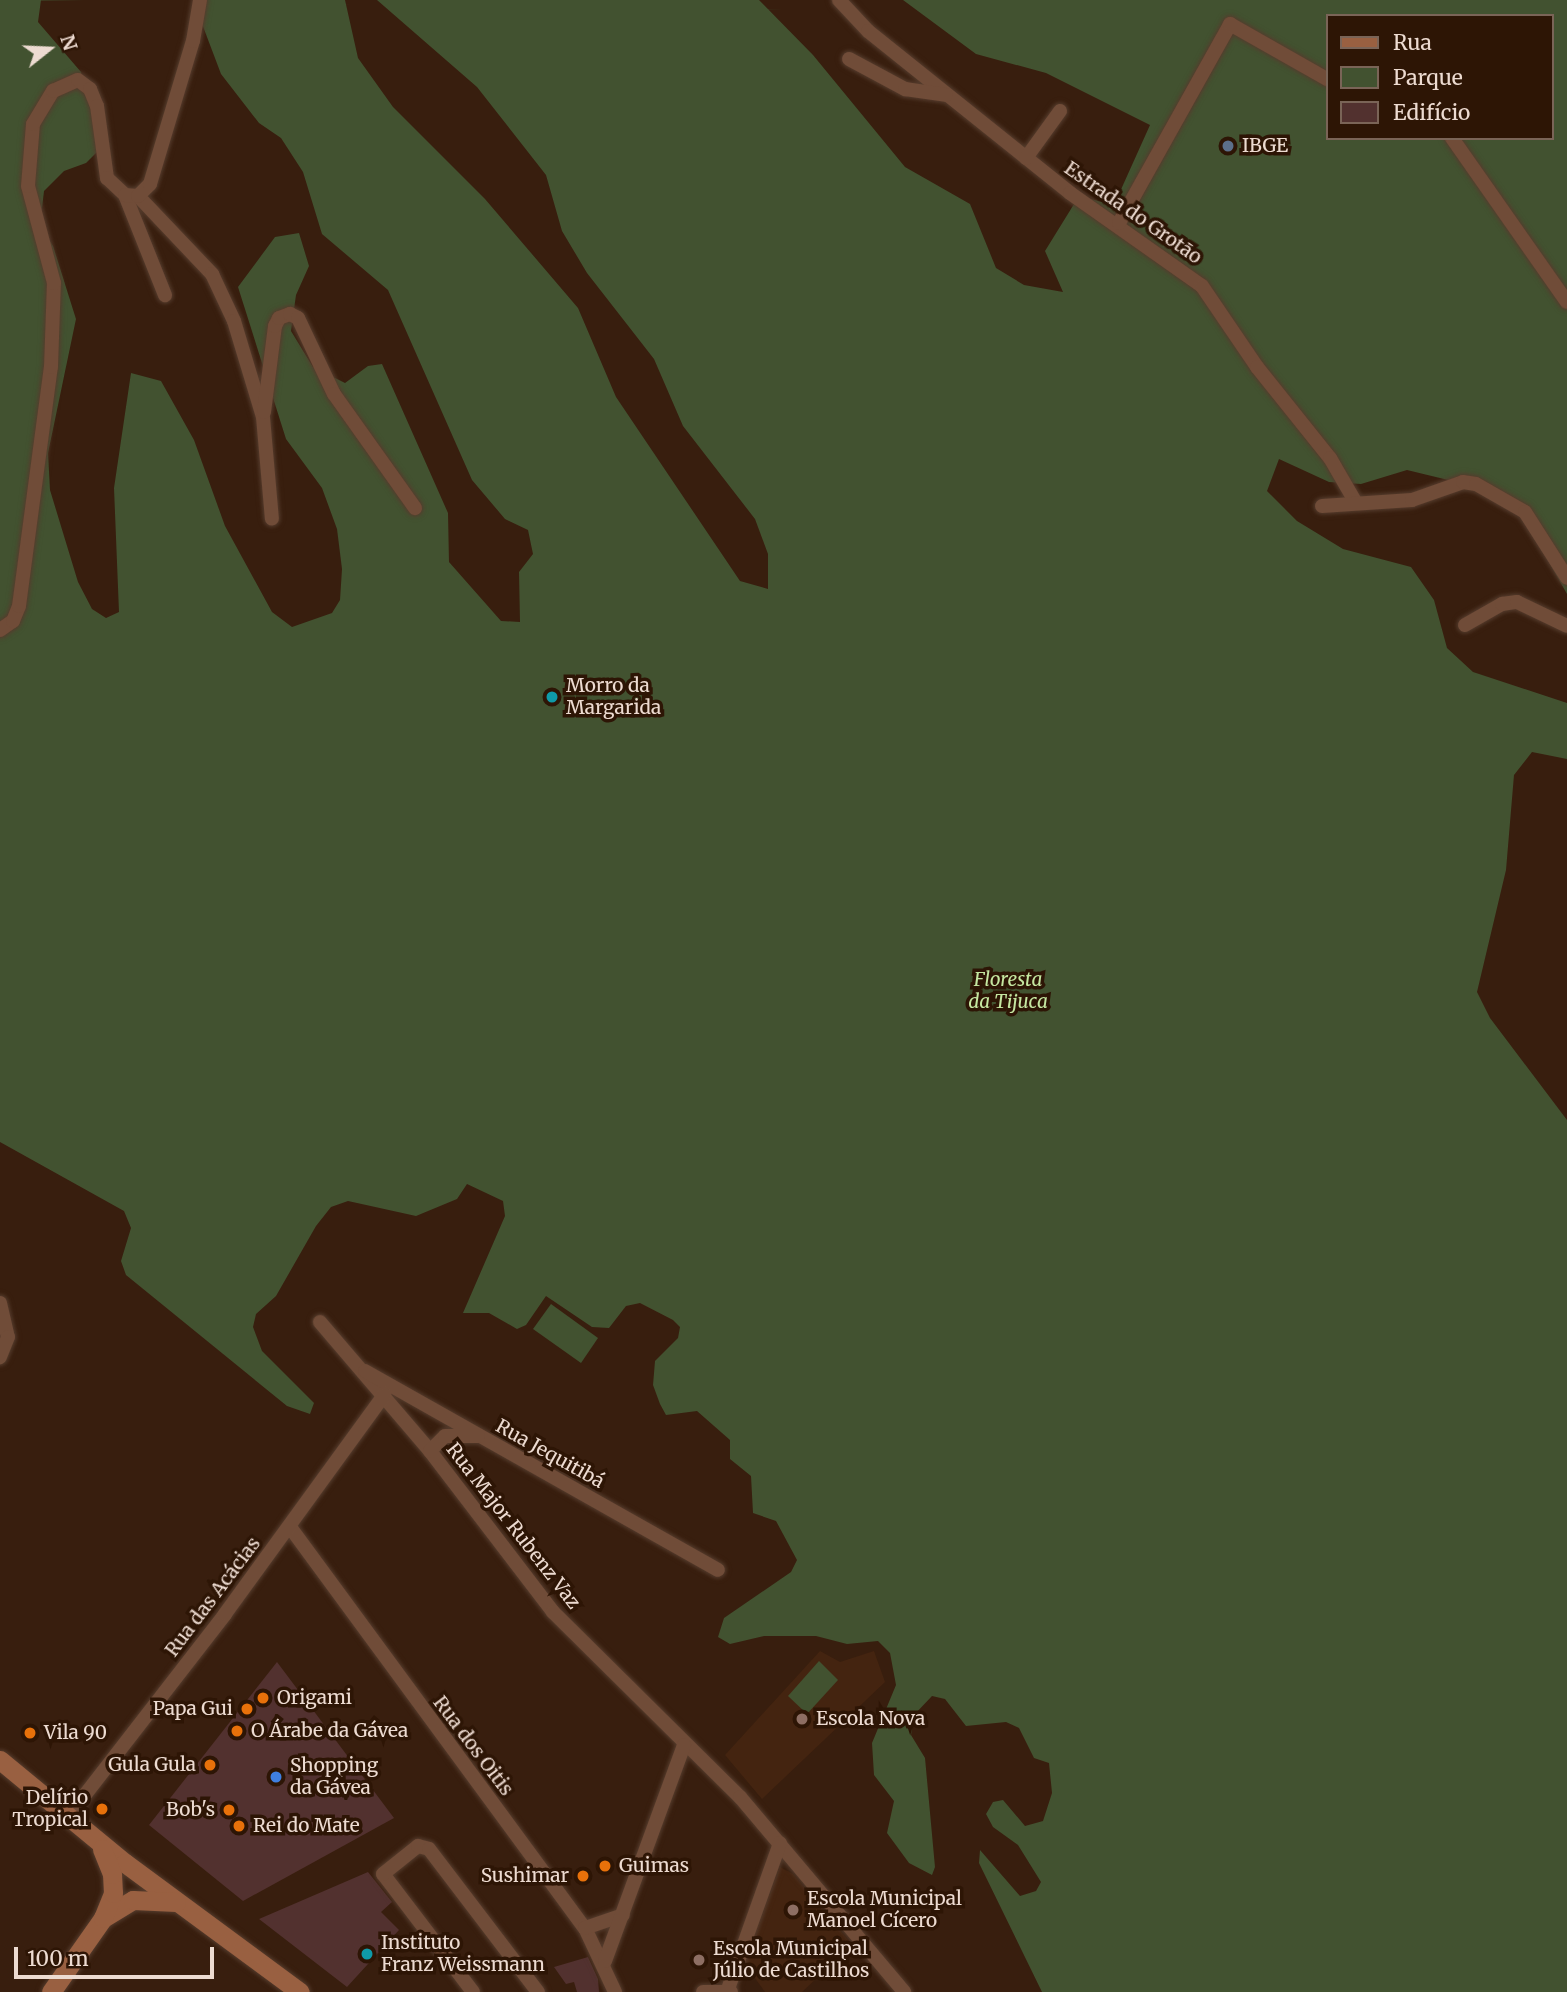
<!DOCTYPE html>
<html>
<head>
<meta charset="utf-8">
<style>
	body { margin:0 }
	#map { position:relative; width:1567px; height:1992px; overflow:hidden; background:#381e0e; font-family:Merriweather,serif }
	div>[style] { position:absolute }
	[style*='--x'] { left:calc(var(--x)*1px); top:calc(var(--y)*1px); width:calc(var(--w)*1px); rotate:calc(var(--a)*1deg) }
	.built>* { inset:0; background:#442410 }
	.green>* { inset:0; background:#425230 }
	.building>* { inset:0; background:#52312f }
	.roads { filter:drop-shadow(0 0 2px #553c2d) drop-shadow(0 0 2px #553c2d) }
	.street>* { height:14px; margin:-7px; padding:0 7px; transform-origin:7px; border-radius:7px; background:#704c38 }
	.secondary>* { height:19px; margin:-9.5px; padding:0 9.5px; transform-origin:9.5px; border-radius:9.5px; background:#996041 }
	.dots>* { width:19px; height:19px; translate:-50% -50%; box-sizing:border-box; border:4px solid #2d1505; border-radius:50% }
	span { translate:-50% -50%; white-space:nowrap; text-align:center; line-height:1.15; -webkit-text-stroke:7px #2d1505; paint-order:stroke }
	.poi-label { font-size:19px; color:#eddbd1 }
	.left { translate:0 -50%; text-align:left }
	.right { translate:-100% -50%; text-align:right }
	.street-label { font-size:19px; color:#eddbd1 }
	.park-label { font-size:19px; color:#c5e7a1; font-style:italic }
	.legend { position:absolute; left:1326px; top:14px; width:228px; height:126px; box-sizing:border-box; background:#2d1505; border:2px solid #7a6457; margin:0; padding:9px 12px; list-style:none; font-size:21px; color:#eddbd1 }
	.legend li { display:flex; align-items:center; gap:14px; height:35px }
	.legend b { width:35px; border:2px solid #7a6457 }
	.north { position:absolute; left:14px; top:14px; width:70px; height:70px; -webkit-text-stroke:5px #2d1505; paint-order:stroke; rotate:72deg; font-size:19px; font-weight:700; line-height:28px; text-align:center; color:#eddbd1 }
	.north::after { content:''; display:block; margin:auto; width:24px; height:32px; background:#eddbd1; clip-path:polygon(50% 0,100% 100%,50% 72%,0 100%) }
	.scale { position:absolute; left:14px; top:1947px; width:200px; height:32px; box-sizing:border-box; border:4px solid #eddbd1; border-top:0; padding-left:9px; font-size:21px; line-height:24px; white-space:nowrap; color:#eddbd1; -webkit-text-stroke:5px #2d1505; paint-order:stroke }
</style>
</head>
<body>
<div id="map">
	<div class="built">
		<div style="clip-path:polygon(820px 1651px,840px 1662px,874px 1651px,885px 1682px,762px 1799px,725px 1755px)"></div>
		<div style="clip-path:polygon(780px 1867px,793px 1874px,852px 1945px,802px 1992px,765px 1992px,744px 1963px)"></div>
	</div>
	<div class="green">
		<div style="clip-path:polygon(evenodd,0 0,41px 0,38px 22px,81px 72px,101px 148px,86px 163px,64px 171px,44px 191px,40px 225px,53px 246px,76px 319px,48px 453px,50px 490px,78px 582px,92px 609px,106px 618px,119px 612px,114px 488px,131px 373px,161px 381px,194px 440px,225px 526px,272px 612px,292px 627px,332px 613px,340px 600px,342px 569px,337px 529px,322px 488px,286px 439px,238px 287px,275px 237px,299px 233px,309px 266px,296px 295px,291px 331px,313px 367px,345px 383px,368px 366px,382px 364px,448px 513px,449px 562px,501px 621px,520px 622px,519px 572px,533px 554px,528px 530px,505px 519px,472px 480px,388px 290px,322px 234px,303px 172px,281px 138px,259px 123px,221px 74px,193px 0,345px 0,358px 58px,393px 107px,485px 199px,578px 308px,616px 397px,740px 581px,768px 589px,768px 554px,755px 519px,683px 426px,654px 359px,587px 273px,562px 231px,546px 175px,477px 87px,377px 0,759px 0,813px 55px,905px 167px,970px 204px,996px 268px,1024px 285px,1063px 292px,1045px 251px,1079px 196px,1114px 205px,1150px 125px,1046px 73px,976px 54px,903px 0,1567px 0,1567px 594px,1518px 508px,1481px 488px,1407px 470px,1361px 484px,1329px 482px,1279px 459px,1267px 491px,1297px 521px,1343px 549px,1411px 567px,1434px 600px,1447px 648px,1473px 672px,1567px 703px,1567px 759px,1532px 752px,1514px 775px,1506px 870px,1477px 992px,1490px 1018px,1567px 1120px,1567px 1992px,1042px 1992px,979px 1863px,980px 1850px,1020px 1896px,1036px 1891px,1041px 1882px,1018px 1845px,993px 1827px,986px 1814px,993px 1802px,1003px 1800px,1025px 1826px,1043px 1821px,1052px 1793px,1049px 1763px,1034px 1758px,1019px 1728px,1006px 1722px,966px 1726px,945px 1699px,932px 1696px,914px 1715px,911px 1735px,925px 1758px,935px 1867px,932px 1875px,909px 1863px,887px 1833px,894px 1801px,874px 1775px,872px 1743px,896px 1685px,890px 1653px,878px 1641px,847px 1644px,816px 1636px,764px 1636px,730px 1644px,718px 1637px,724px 1618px,791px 1572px,797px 1560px,776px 1521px,753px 1513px,751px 1476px,730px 1459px,730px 1440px,697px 1411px,666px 1415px,660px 1404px,653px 1385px,655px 1361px,678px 1338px,680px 1327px,673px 1320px,640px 1303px,626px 1306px,609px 1328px,592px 1327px,546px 1296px,526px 1325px,517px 1329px,489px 1313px,463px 1313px,505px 1216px,503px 1201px,467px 1184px,457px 1199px,416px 1216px,348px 1201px,331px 1207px,316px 1226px,276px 1296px,256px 1314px,253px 1327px,262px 1351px,314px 1403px,310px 1414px,287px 1406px,126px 1275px,121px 1261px,131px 1228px,124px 1211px,0 1142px,0 0,1327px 16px,1551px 16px,1551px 138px,1327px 138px,1327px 16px)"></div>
		<div style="clip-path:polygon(551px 1304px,598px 1338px,581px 1363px,533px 1329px)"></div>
		<div style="clip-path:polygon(819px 1661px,838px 1680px,807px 1714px,788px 1696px)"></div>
	</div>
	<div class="building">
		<div style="clip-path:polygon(277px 1662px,394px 1818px,243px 1901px,149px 1825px)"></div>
		<div style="clip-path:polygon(368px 1872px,392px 1902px,381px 1912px,399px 1930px,347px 1987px,259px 1919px)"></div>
		<div style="clip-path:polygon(588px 1957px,598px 1979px,599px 1992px,577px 1992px,574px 1982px,566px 1984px,554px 1967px)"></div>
	</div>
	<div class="roads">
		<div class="street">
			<div style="--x:839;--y:0;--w:42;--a:46.9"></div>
			<div style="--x:868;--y:31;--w:259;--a:38.7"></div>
			<div style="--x:1070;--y:193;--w:161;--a:35.2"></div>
			<div style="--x:1202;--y:286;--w:98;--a:55.8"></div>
			<div style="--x:1257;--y:367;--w:117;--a:51.3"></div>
			<div style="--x:1330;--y:458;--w:52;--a:60"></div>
			<div style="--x:849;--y:59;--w:64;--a:28.2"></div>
			<div style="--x:905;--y:89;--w:41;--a:8.3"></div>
			<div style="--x:1452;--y:138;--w:200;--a:55"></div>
			<div style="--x:1026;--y:158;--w:58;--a:-54.1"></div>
			<div style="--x:125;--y:195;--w:108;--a:68.2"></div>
			<div style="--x:138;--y:196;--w:108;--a:46.5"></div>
			<div style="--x:212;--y:274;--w:52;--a:64.9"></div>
			<div style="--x:234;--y:321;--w:100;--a:73.2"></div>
			<div style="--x:263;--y:417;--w:102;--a:85"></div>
			<div style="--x:1119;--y:223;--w:228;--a:-60.8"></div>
			<div style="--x:1230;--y:24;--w:112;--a:29.6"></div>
			<div style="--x:264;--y:412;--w:87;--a:-82.7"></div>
			<div style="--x:275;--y:326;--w:9;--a:-63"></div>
			<div style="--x:279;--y:318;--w:12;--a:-20"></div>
			<div style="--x:290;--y:314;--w:9;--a:27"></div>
			<div style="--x:298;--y:318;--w:84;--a:64.7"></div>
			<div style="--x:334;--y:394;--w:140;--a:54.6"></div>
			<div style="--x:1322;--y:506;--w:90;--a:-3.8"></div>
			<div style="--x:1412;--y:500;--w:54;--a:-19.4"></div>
			<div style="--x:1463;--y:482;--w:13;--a:9"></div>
			<div style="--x:1476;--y:484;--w:56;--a:29.7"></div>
			<div style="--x:1525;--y:512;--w:78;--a:57.5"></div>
			<div style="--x:1465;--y:625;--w:43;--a:-29.6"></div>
			<div style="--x:1502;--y:604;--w:15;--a:-8"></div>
			<div style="--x:1517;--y:602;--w:55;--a:25.6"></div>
			<div style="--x:0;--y:630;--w:16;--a:-35"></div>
			<div style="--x:13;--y:621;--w:16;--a:-68"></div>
			<div style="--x:19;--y:606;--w:241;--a:-82.4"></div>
			<div style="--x:51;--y:367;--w:84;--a:-88"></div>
			<div style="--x:54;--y:283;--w:100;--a:-105"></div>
			<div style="--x:28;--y:186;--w:62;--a:-85.4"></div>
			<div style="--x:33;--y:124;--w:39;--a:-59"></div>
			<div style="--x:53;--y:91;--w:27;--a:-24"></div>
			<div style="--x:78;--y:80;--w:15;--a:37"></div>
			<div style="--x:90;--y:89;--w:18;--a:68"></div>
			<div style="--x:97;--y:106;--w:73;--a:82.1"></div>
			<div style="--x:107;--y:178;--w:25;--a:43"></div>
			<div style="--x:125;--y:195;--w:13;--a:4"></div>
			<div style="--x:138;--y:196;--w:17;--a:-45"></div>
			<div style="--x:150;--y:184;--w:149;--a:-73.3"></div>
			<div style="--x:193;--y:41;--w:42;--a:-80.3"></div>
			<div style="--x:0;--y:1303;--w:35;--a:77"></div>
			<div style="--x:8;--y:1337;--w:22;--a:112"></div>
			<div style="--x:320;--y:1322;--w:170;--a:49.5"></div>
			<div style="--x:430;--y:1451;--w:203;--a:52.6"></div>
			<div style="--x:553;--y:1612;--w:263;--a:44.7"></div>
			<div style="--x:740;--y:1797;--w:255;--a:49.9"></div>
			<div style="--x:365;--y:1371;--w:405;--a:29.4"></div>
			<div style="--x:430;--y:1451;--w:21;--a:-45"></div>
			<div style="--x:445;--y:1436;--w:33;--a:0"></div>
			<div style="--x:290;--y:1527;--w:498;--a:53.7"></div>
			<div style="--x:585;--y:1928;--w:71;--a:64.9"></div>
			<div style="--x:67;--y:1818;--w:258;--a:-52.2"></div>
			<div style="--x:225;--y:1614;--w:271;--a:-54"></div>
			<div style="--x:585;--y:1928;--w:40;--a:-18.9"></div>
			<div style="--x:605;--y:1961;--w:230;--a:-69.9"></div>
			<div style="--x:728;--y:1989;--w:155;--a:-70.4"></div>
			<div style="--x:473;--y:1992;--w:148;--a:-127.3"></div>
			<div style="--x:383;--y:1874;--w:45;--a:-38.7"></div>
			<div style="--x:418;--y:1846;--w:11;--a:15"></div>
			<div style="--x:429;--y:1849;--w:180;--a:52.7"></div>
			<div style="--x:703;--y:1992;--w:28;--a:0"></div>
		</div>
		<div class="secondary">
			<div style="--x:0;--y:1760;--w:162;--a:39.5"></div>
			<div style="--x:125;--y:1863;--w:217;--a:36.4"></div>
			<div style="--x:103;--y:1918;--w:35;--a:-31"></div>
			<div style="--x:133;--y:1900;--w:43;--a:2.7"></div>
			<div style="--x:51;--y:1992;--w:90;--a:-54.9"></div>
			<div style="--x:103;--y:1918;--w:27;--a:-68"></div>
			<div style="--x:113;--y:1893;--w:19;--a:-93"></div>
			<div style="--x:112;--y:1874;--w:27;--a:-112"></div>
		</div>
	</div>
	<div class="dots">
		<div style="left:1228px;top:146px;background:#5c6f8a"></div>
		<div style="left:552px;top:697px;background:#0f9aa8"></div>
		<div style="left:263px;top:1698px;background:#e8710a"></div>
		<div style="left:247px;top:1709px;background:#e8710a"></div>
		<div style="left:802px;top:1719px;background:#8d6e63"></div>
		<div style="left:237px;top:1731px;background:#e8710a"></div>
		<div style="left:30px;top:1733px;background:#e8710a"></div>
		<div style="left:210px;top:1765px;background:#e8710a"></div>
		<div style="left:276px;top:1777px;background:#3f7fe0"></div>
		<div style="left:102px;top:1809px;background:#e8710a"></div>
		<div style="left:229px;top:1810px;background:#e8710a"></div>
		<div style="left:239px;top:1826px;background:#e8710a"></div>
		<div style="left:605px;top:1866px;background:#e8710a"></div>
		<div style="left:583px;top:1876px;background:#e8710a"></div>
		<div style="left:793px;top:1910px;background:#8d6e63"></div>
		<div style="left:367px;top:1954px;background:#0f9aa8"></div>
		<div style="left:699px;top:1960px;background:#8d6e63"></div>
	</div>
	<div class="poi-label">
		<span class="left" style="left:1242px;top:146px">IBGE</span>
		<span class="left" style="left:566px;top:697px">Morro da<br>Margarida</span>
		<span class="left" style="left:277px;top:1698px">Origami</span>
		<span class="right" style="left:233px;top:1709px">Papa Gui</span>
		<span class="left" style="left:816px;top:1719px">Escola Nova</span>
		<span class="left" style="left:251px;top:1731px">O Árabe da Gávea</span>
		<span class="left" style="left:44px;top:1733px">Vila 90</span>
		<span class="right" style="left:196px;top:1765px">Gula Gula</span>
		<span class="left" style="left:290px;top:1777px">Shopping<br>da Gávea</span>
		<span class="right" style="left:88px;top:1809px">Delírio<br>Tropical</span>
		<span class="right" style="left:215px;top:1810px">Bob's</span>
		<span class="left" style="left:253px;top:1826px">Rei do Mate</span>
		<span class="left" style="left:619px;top:1866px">Guimas</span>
		<span class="right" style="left:569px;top:1876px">Sushimar</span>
		<span class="left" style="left:807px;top:1910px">Escola Municipal<br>Manoel Cícero</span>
		<span class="left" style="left:381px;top:1954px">Instituto<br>Franz Weissmann</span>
		<span class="left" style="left:713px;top:1960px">Escola Municipal<br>Júlio de Castilhos</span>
	</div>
	<div class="street-label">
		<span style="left:1133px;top:213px;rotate:35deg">Estrada do Grotão</span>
		<span style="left:550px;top:1454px;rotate:29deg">Rua Jequitibá</span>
		<span style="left:513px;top:1526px;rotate:52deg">Rua Major Rubenz Vaz</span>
		<span style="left:213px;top:1597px;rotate:-53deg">Rua das Acácias</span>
		<span style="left:473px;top:1746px;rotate:53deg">Rua dos Oitis</span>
	</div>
	<div class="park-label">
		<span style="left:1008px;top:991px">Floresta<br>da Tijuca</span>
	</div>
	<ul class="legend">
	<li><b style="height:9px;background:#996041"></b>Rua</li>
	<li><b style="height:19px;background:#425230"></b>Parque</li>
	<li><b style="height:19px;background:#52312f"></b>Edifício</li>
	</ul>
	<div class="north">N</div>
	<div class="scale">100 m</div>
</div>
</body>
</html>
